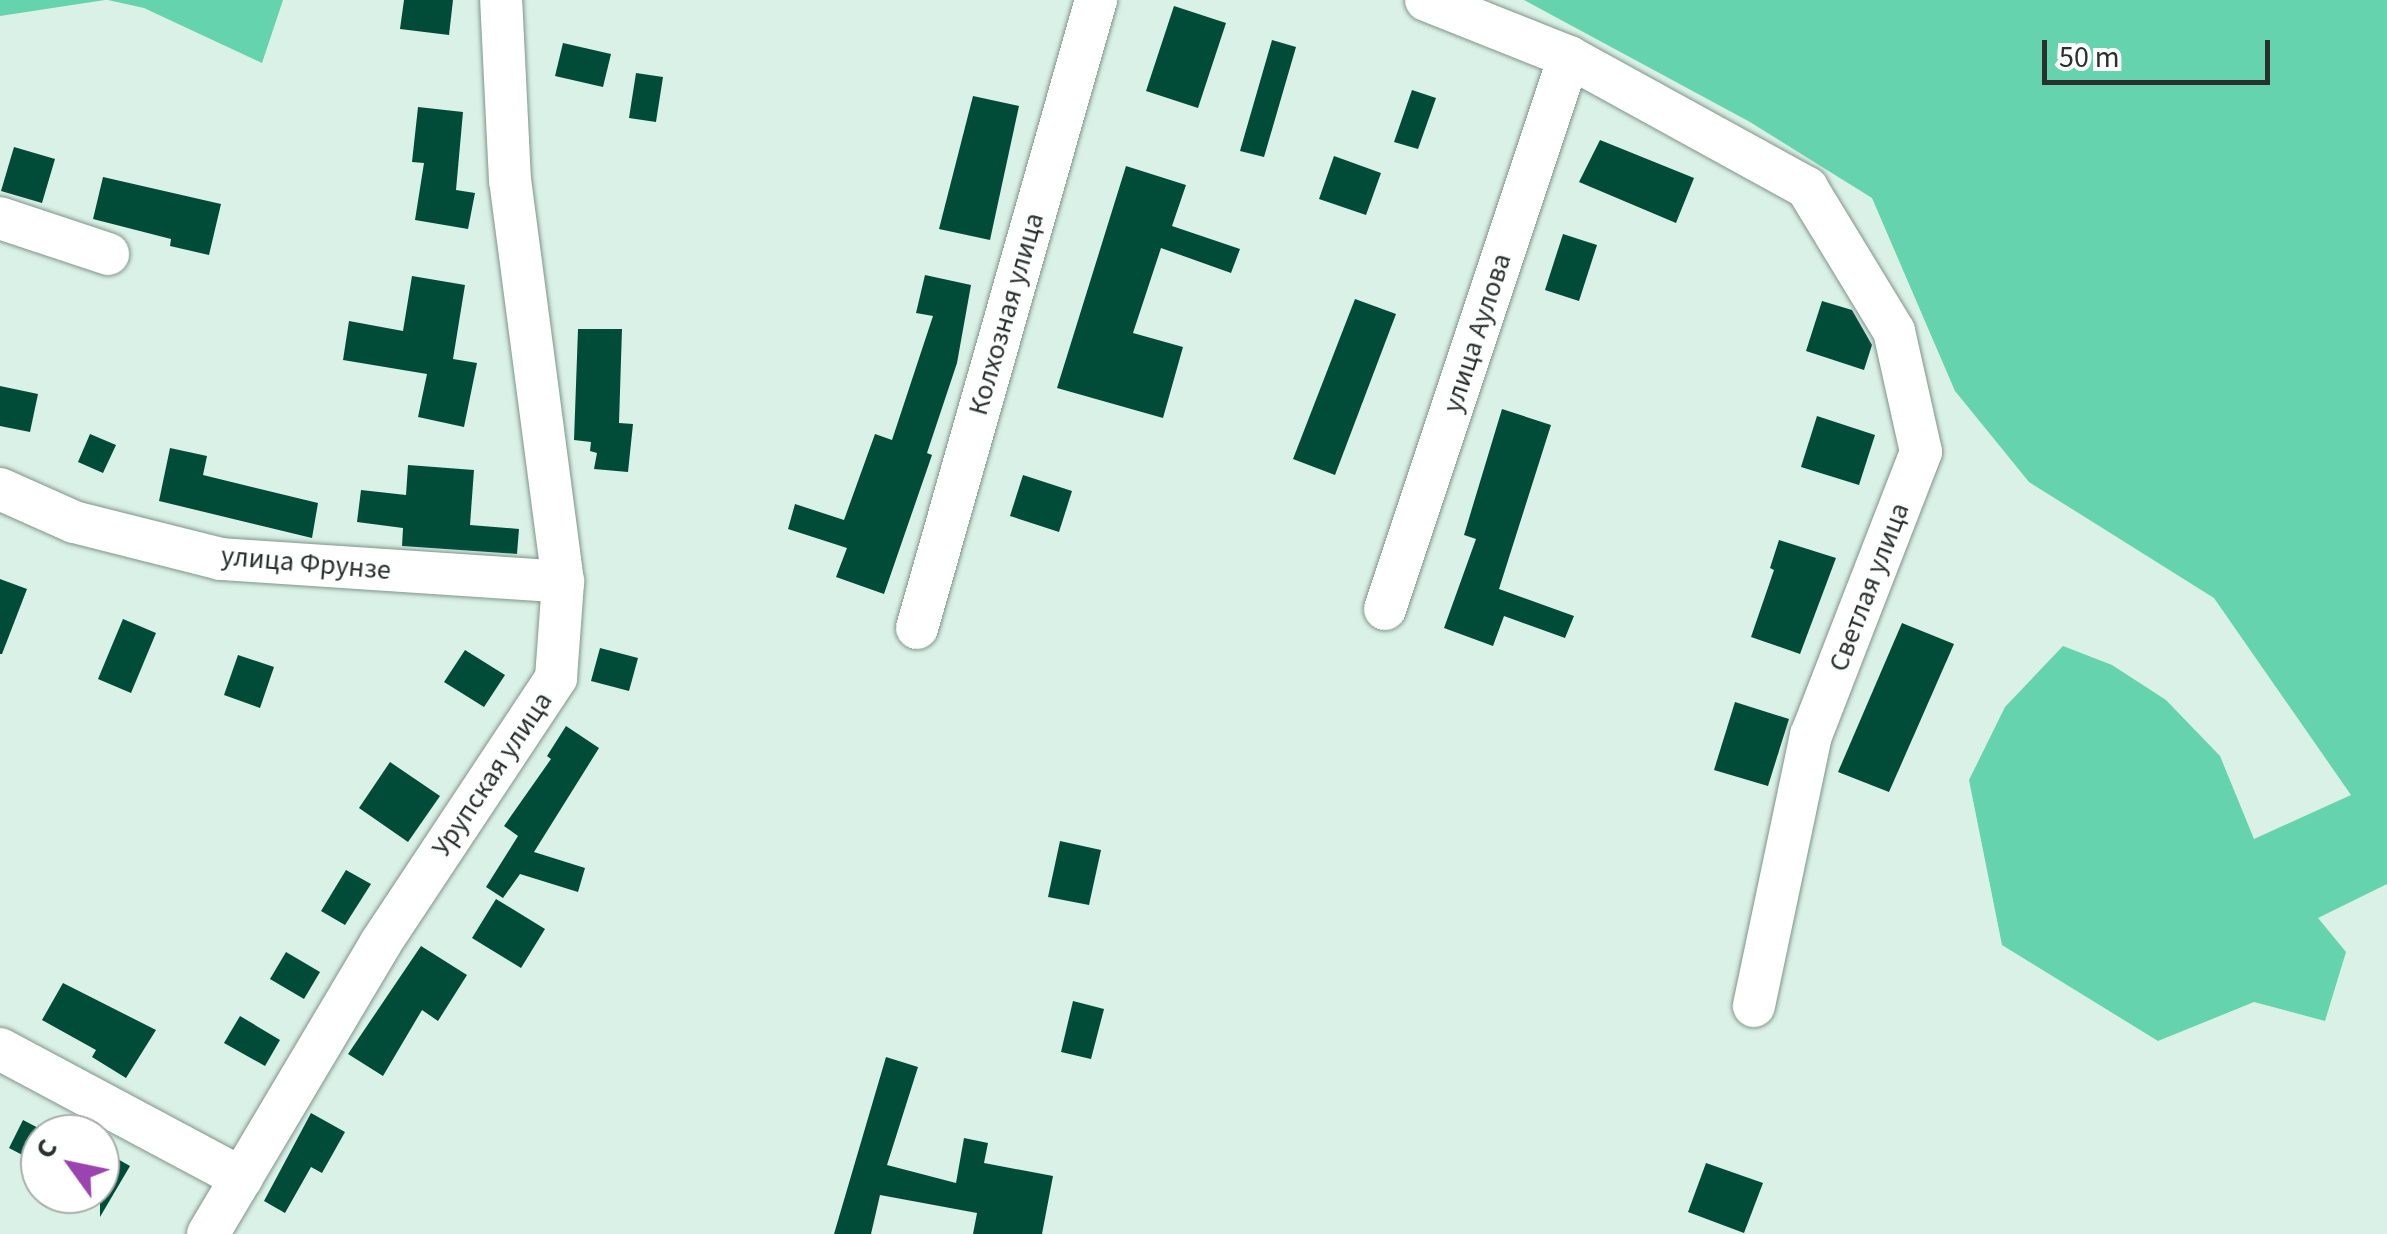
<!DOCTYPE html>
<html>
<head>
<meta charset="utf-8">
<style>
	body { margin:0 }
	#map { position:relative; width:2387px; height:1234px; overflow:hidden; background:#daf1e7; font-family:"Source Sans 3",sans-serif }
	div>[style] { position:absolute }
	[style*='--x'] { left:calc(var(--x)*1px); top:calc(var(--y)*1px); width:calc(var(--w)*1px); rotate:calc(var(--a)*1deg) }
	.green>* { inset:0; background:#65d3ae }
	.building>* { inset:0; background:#004c39 }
	.roads { filter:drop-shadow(0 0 2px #7f948c) drop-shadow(0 0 2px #7f948c) }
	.minor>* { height:42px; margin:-21px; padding:0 21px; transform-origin:21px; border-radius:21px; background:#fff }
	span { translate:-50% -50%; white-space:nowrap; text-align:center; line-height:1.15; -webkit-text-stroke:10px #fff; paint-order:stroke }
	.street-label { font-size:28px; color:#29312e }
	.north { position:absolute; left:20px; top:1114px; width:100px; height:100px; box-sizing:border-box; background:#fff; border:2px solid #a9adab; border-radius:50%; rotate:303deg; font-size:28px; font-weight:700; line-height:40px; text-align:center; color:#29312e }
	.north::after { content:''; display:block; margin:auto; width:35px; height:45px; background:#9b44b1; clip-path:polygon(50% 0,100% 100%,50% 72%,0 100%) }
	.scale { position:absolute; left:2042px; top:40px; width:228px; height:45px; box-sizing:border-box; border:5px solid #29312e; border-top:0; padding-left:12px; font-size:30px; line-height:35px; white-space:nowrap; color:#29312e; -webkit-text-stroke:8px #fff; paint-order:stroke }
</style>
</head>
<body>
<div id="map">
	<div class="green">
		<div style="clip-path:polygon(0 0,105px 0,0 16px)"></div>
		<div style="clip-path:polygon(108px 0,283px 0,262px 63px,144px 8px)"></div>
		<div style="clip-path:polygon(1524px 0,2387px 0,2387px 884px,2318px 918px,2346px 952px,2325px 1021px,2254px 1002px,2158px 1041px,2002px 945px,1969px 780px,2005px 707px,2063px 646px,2112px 665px,2166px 700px,2220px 756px,2254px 839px,2351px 795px,2214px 598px,2029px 482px,1955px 391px,1872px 198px,1750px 122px)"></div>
	</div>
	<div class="building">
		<div style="clip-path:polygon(404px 0,453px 0,449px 35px,400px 29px)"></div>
		<div style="clip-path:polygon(1174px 6px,1226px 23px,1198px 108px,1146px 91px)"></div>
		<div style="clip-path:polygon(1272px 40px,1296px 47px,1264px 157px,1240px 151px)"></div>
		<div style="clip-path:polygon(563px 43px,611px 54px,603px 87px,555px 76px)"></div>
		<div style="clip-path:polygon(636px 73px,663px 77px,656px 122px,629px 118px)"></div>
		<div style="clip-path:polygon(1412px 90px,1436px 98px,1418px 149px,1394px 142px)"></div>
		<div style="clip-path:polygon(973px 96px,1019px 106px,990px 240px,939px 229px)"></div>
		<div style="clip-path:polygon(418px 107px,463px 112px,456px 190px,475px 193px,468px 229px,415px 220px,424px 163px,412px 162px)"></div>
		<div style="clip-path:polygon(1600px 140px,1694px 178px,1676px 223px,1579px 182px)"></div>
		<div style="clip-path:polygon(14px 147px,55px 159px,42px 203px,1px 191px)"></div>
		<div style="clip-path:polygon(1334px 156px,1381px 173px,1366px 215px,1319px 199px)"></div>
		<div style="clip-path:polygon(1126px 166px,1186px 185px,1172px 226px,1240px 249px,1231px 273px,1161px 248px,1133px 333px,1183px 347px,1163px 418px,1057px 388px)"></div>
		<div style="clip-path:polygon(103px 177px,221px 204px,209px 255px,170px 246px,171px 239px,93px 219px)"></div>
		<div style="clip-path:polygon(1563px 234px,1597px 245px,1579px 301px,1545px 290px)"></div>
		<div style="clip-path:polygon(925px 275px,971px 285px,957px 363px,927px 453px,932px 455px,884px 594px,836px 577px,847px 548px,788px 529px,795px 504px,844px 520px,875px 434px,892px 440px,933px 316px,916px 313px)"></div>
		<div style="clip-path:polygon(412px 276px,465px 285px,453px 359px,477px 363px,464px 427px,418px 417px,427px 374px,343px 360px,349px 321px,403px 331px)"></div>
		<div style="clip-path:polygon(1355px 299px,1396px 314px,1335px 475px,1293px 459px)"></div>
		<div style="clip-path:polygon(1822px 301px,1852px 310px,1872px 345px,1864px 370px,1806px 351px)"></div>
		<div style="clip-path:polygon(578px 329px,622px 329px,619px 423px,633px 424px,628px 472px,594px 469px,597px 453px,590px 451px,591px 442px,574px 440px)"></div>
		<div style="clip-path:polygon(0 386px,38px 394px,30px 432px,0 426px)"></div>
		<div style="clip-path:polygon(1502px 409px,1551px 425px,1499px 589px,1574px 616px,1565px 638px,1504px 616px,1493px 646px,1444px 628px,1476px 539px,1464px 535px)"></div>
		<div style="clip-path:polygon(1817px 416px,1875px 435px,1859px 485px,1801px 467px)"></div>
		<div style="clip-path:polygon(90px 434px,116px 445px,103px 473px,78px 462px)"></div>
		<div style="clip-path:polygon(170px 448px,207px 456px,203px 475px,318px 503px,312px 538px,159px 501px)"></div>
		<div style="clip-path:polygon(408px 465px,474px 470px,470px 525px,519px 529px,517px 554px,402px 546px,403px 528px,357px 522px,361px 490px,406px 495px)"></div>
		<div style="clip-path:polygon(1023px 475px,1072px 491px,1059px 532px,1010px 516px)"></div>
		<div style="clip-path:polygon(1779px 540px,1836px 558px,1800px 654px,1751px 637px,1774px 570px,1770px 568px)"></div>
		<div style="clip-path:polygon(0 579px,27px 589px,2px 654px,0 654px)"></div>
		<div style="clip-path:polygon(123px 619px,156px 633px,131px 693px,98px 679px)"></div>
		<div style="clip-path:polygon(1902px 623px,1954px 644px,1889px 792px,1838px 772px)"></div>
		<div style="clip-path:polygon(600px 648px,638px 658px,629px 691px,591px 681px)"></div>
		<div style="clip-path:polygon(465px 650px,505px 675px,484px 707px,444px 682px)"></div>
		<div style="clip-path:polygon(238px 655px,274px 667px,260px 708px,224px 695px)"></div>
		<div style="clip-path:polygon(1735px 702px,1789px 719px,1768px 786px,1714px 770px)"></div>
		<div style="clip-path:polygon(566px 726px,599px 748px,534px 852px,585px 868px,578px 892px,520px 874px,503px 898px,486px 887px,518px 836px,504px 826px,551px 759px,547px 756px)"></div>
		<div style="clip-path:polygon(390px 762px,440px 796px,408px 842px,359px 808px)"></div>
		<div style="clip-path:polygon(1060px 841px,1101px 850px,1089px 905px,1048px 897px)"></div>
		<div style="clip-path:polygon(346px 870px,371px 884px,345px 925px,321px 911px)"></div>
		<div style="clip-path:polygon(496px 899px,545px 929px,521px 968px,472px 938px)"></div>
		<div style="clip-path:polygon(421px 946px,467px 975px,438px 1021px,422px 1010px,383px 1076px,348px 1054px)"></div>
		<div style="clip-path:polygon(286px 952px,320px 972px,304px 999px,270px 979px)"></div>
		<div style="clip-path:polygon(63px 983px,156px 1030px,126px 1078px,92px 1057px,96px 1050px,42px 1020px)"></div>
		<div style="clip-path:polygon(1073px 1001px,1104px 1009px,1091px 1059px,1061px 1052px)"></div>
		<div style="clip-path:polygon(240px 1016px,280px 1040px,265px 1066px,224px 1043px)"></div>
		<div style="clip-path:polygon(886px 1057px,918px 1067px,887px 1165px,956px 1183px,964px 1138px,988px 1143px,984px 1163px,1053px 1176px,1042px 1234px,973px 1234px,977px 1213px,880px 1195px,871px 1234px,834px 1234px)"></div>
		<div style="clip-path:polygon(311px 1113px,345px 1132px,322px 1173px,311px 1167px,285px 1213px,264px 1201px)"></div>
		<div style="clip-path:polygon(23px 1120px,46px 1132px,40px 1134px,32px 1160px,9px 1148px)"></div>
		<div style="clip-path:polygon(100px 1149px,130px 1166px,100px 1217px)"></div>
		<div style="clip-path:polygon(1706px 1163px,1763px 1183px,1744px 1233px,1688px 1212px)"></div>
	</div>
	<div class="roads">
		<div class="minor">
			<div style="--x:1426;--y:0;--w:154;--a:21.7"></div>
			<div style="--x:1569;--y:57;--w:272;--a:28.8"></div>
			<div style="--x:1807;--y:188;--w:167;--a:58.7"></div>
			<div style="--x:1894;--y:331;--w:124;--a:77.4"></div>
			<div style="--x:1921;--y:452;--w:304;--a:111.2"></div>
			<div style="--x:1811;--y:735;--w:277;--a:101.9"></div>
			<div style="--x:0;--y:218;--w:114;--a:18.4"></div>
			<div style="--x:0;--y:489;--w:81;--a:24"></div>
			<div style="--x:74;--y:522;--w:152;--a:14.1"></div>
			<div style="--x:221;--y:559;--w:343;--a:3.8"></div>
			<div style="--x:1385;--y:609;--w:582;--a:-71.57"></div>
			<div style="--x:917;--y:628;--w:653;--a:-74.09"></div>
			<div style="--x:0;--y:1049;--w:274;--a:28.1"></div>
			<div style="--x:208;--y:1234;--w:337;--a:-59.3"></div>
			<div style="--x:380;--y:944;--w:319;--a:-56.5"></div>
			<div style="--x:556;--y:678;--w:96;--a:-85.8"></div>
			<div style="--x:563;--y:582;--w:404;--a:-97.5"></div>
			<div style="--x:510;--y:181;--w:181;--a:-92.8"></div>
		</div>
	</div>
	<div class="street-label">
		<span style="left:1006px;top:314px;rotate:-74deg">Колхозная улица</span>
		<span style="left:1477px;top:333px;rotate:-72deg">улица Аулова</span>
		<span style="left:306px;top:563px;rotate:5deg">улица Фрунзе</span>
		<span style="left:1869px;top:587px;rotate:-69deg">Светлая улица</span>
		<span style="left:492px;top:774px;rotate:-56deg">Урупская улица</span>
	</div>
	<div class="north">С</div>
	<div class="scale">50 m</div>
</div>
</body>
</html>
